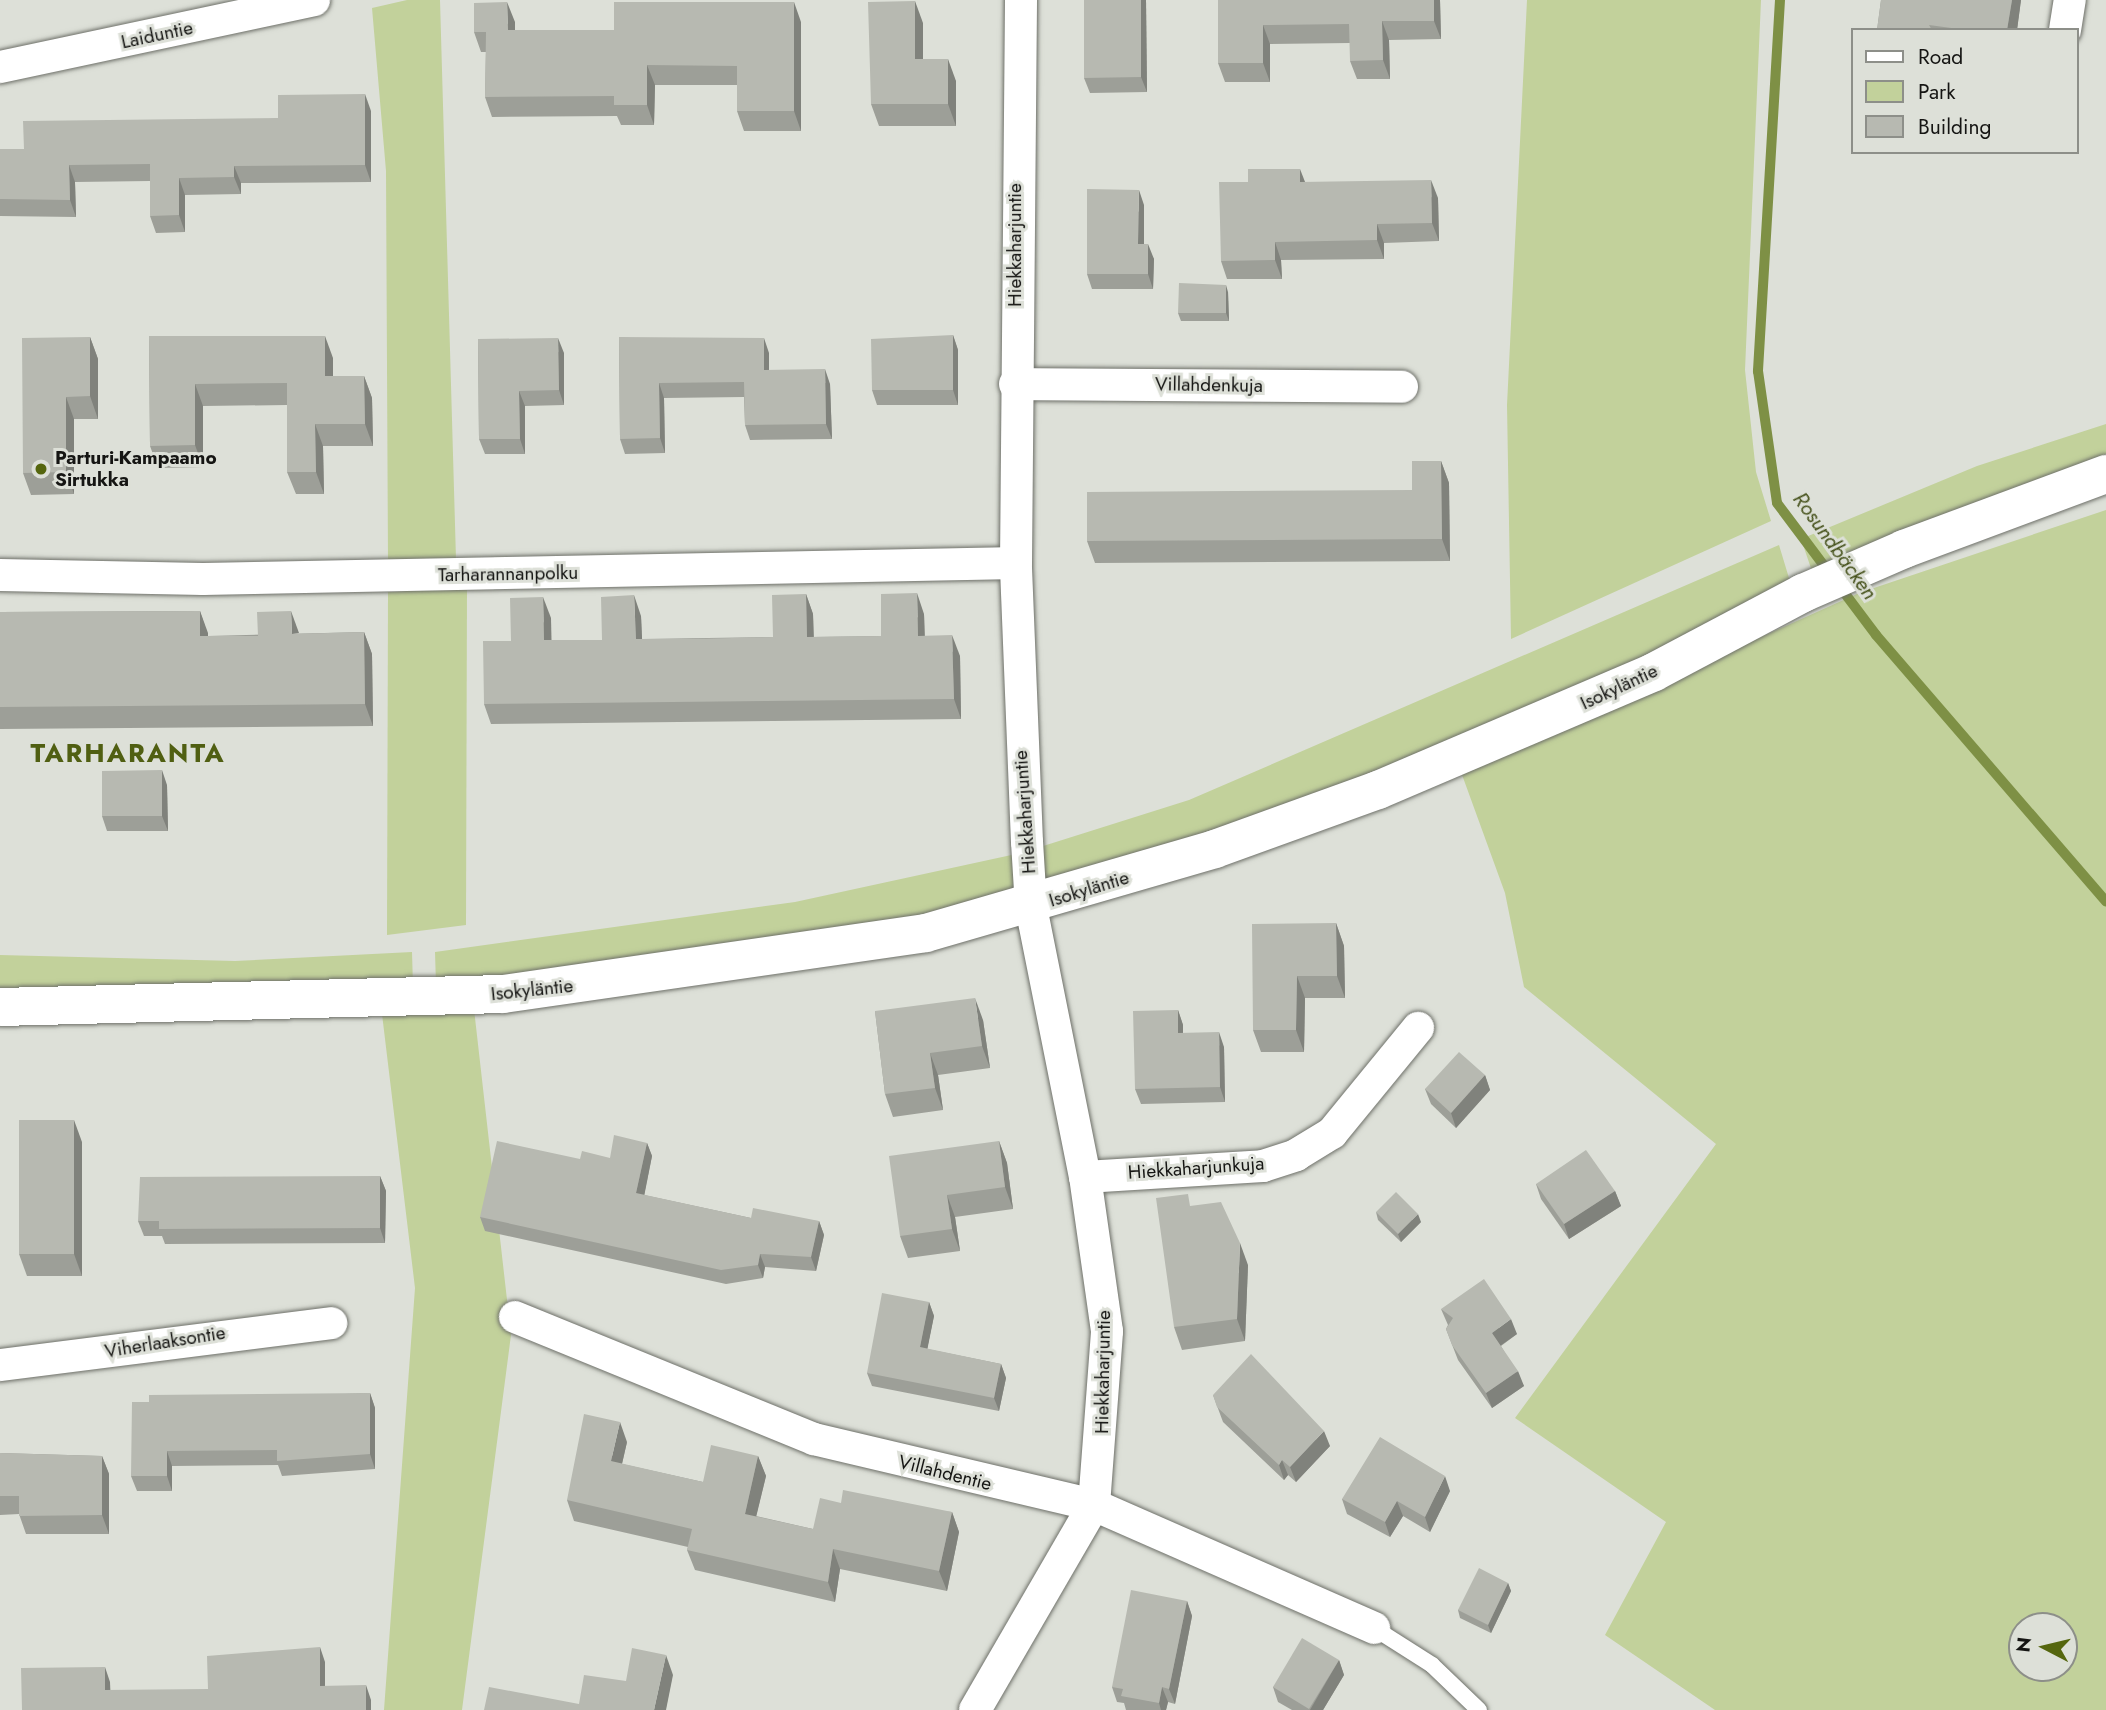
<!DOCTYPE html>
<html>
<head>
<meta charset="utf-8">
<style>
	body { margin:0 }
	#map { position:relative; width:2106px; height:1710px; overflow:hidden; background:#dde0d8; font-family:Jost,sans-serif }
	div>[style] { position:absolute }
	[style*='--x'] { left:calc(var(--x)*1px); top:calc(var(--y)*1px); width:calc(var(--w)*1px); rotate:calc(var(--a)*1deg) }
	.green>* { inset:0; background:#c2d19b }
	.stream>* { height:10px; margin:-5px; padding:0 5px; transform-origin:5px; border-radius:5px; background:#7e9045 }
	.roads { filter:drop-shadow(0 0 2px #6e7069) drop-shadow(0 0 2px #6e7069) }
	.service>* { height:16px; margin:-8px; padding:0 8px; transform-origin:8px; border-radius:8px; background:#fff }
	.minor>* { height:32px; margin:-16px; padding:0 16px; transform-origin:16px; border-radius:16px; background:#fff }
	.tertiary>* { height:38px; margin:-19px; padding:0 19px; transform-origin:19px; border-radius:19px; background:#fff }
	.wall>* { inset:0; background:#9d9f98 }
	.shaded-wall>* { inset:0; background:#80827c }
	.building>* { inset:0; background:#b7b9b1 }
	.dots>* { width:19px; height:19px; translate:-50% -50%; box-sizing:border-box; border:4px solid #dde0d8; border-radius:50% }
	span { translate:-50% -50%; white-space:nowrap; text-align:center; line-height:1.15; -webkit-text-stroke:6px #dde0d8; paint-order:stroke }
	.street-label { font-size:19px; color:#151513 }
	.poi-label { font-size:19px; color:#151513; font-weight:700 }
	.left { translate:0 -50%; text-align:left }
	.water-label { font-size:21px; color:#445019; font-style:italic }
	.district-label { font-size:26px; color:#505f12; font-weight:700; letter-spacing:2px }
	.legend { position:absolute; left:1851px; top:28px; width:228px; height:126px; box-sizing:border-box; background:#dde0d8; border:2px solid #8d8f89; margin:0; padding:9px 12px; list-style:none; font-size:21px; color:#151513 }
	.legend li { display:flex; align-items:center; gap:14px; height:35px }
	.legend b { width:35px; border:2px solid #8d8f89 }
	.north { position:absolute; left:2008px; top:1612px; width:70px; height:70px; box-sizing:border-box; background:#dde0d8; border:2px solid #8d8f89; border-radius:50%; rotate:277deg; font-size:19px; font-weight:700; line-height:28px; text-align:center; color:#151513 }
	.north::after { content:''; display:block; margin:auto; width:24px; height:32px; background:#55660e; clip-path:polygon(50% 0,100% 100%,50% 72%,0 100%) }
</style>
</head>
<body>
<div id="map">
	<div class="green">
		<div style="clip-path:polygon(407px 0,440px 0,456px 559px,388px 562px,386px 171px,372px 8px)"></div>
		<div style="clip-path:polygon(1527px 0,1761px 0,1745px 370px,1756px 472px,1771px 521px,1511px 639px,1507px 405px)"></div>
		<div style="clip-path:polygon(2106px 424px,2106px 454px,1982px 502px,1815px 580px,1801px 539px,1977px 466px)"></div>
		<div style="clip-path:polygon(evenodd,2106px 510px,2106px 1710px,1715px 1710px,1605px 1635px,1666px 1522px,1515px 1418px,1716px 1144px,1524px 987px,1505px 893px,1461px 772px,1859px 593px,2106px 510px,2022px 1626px,2064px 1626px,2064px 1668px,2022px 1668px,2022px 1626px)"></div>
		<div style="clip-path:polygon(1779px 545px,1792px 588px,1643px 658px,1372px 775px,1045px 890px,1040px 847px,1189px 800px)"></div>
		<div style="clip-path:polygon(467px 588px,466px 925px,387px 935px,388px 592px)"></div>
		<div style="clip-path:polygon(1016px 854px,1019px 895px,924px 919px,436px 985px,435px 952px,795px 902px)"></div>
		<div style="clip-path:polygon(412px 952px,413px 986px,0 995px,0 955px,235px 961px)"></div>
		<div style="clip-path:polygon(474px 1009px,511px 1335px,462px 1710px,384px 1710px,415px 1288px,382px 1014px)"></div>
	</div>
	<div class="stream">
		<div style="--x:1780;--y:0;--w:372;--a:93.4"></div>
		<div style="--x:1758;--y:371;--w:133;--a:81.8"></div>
		<div style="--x:1777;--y:503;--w:165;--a:53.1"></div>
		<div style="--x:1876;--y:635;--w:352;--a:49.2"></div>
	</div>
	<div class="roads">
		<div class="service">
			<div style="--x:1374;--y:1628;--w:69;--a:32.5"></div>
			<div style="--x:1432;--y:1665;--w:65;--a:43.8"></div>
		</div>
		<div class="minor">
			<div style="--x:2065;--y:30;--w:30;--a:-81"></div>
			<div style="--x:0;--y:67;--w:321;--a:-12"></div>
			<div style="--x:1015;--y:384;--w:387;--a:0.4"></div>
			<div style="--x:0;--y:575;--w:203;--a:1.1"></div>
			<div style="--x:203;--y:579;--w:813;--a:-1.13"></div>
			<div style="--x:1085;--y:1177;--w:178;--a:-3.5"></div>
			<div style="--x:1263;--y:1166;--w:35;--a:-18"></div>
			<div style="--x:1296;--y:1155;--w:42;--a:-31.4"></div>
			<div style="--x:1332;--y:1133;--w:136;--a:-50.7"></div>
			<div style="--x:515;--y:1317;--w:323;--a:22.2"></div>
			<div style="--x:814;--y:1439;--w:288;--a:13.3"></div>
			<div style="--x:1094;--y:1505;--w:306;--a:23.7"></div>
			<div style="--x:0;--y:1365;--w:334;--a:-7.2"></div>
			<div style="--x:975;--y:1710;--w:237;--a:-59.9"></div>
			<div style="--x:1094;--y:1505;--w:174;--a:-85.7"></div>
			<div style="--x:1107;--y:1331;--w:156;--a:-98.1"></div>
			<div style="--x:1085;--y:1177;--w:275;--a:-101.3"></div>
			<div style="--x:1031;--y:907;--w:65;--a:-93.5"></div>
			<div style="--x:1027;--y:842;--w:279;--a:-92.3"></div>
			<div style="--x:1016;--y:563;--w:563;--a:-89.49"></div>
		</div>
		<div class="tertiary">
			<div style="--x:0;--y:1007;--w:503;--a:-1.48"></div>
			<div style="--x:503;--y:994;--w:427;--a:-8.2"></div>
			<div style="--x:926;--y:933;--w:301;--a:-16.2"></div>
			<div style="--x:1215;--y:849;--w:173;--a:-19.9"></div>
			<div style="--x:1378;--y:790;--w:300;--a:-23.1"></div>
			<div style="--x:1654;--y:672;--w:169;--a:-27.9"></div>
			<div style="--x:1803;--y:593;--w:110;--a:-23.5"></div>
			<div style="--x:1904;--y:549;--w:215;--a:-20.4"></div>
		</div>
	</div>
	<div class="wall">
		<div style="clip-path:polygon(1146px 0,1147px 92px,1090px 93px,1084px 78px)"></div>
		<div style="clip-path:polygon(1218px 0,1440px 0,1441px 39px,1389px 40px,1390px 79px,1357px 79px,1350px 61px,1350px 43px,1270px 44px,1270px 82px,1225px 82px,1218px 63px)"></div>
		<div style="clip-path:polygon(1881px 0,2021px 0,2017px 30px,1877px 30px)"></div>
		<div style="clip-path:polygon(515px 22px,515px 30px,614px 30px,801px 22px,801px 131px,744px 131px,737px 111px,737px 85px,655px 85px,654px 125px,621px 125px,617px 116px,492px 117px,485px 97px,486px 52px,481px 52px,474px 32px)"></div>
		<div style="clip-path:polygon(923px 23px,923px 59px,956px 81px,956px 126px,879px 126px,871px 104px)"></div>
		<div style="clip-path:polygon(371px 111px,371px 182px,241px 183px,241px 194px,185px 195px,185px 232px,156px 233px,150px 216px,150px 181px,75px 182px,76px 217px,0 216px,0 149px,24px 149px,278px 118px)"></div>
		<div style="clip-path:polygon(1305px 182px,1438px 198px,1439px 241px,1384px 243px,1384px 259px,1281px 260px,1282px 279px,1227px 279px,1221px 261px)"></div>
		<div style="clip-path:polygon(1144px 205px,1144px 244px,1154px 259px,1153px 289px,1092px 289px,1087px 274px)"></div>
		<div style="clip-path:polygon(1228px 292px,1229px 321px,1181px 321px,1178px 313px)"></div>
		<div style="clip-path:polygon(953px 335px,958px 350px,958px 405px,877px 405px,872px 390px)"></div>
		<div style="clip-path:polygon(149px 336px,333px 358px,333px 376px,364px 376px,372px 398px,373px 446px,323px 446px,324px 494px,296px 494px,287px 472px,287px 405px,203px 406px,203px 467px,158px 468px,150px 446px)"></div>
		<div style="clip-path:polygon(90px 337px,98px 359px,98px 419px,74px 419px,74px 494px,31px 495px,23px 473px)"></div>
		<div style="clip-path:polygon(619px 337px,769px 353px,769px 370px,830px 384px,832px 439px,750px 440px,745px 425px,744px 397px,664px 398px,665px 453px,625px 454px,620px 439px)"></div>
		<div style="clip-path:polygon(478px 339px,564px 353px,564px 405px,525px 406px,525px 454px,485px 454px,479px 439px)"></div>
		<div style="clip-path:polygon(1441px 461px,1449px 483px,1450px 561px,1095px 563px,1087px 541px,1412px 490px)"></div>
		<div style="clip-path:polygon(806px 594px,813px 614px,814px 637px,881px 636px,924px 614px,925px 636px,960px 656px,961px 719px,491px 724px,484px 704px,511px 641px,551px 618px,551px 640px,602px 640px,641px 616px,642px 639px,773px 637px)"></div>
		<div style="clip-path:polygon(200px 611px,208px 636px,364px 632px,372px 654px,373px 726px,0 729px,0 612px)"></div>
		<div style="clip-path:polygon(167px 785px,168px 831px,107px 831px,102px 816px)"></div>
		<div style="clip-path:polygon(1336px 923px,1344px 946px,1345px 998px,1305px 998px,1304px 1052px,1261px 1052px,1253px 1030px)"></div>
		<div style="clip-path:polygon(1178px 1010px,1183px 1025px,1183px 1033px,1224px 1047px,1225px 1102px,1141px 1104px,1135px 1089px)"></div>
		<div style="clip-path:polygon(875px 1011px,983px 1020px,990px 1068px,938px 1075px,943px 1110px,893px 1117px,885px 1094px)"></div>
		<div style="clip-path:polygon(1485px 1075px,1490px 1090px,1456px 1128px,1431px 1104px,1425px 1089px)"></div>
		<div style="clip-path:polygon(999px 1141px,1007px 1163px,1013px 1209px,955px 1217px,960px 1251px,908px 1258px,900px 1236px)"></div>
		<div style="clip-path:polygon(82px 1142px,82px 1276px,27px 1276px,19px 1254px)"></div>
		<div style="clip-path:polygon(647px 1143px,652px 1156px,644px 1195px,751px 1218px,819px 1221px,824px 1235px,816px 1271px,765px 1267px,763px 1278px,726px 1284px,485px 1231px,480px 1217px,580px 1159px,610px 1158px)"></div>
		<div style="clip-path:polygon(380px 1176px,386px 1191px,385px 1243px,165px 1244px,162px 1236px,144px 1236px,138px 1221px)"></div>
		<div style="clip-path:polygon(1536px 1184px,1615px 1191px,1621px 1206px,1569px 1239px,1541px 1199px)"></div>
		<div style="clip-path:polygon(1376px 1212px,1421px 1222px,1401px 1242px,1378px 1220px)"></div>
		<div style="clip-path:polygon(1248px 1265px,1245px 1341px,1182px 1350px,1174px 1327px)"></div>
		<div style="clip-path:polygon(929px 1302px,934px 1316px,927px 1349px,1001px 1364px,1006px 1378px,999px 1411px,872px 1386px,867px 1373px)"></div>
		<div style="clip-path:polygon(1441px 1309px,1517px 1334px,1501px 1346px,1524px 1386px,1492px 1408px,1458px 1360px,1446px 1329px,1448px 1325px)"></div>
		<div style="clip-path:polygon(370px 1393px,375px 1408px,375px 1469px,282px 1476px,278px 1465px,172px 1466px,172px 1491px,137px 1491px,131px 1476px,149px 1402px)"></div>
		<div style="clip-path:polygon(1213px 1395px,1330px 1446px,1296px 1482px,1288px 1475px,1284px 1480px,1223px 1422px)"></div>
		<div style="clip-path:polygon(627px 1442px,622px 1464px,703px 1482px,758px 1456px,766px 1476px,756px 1516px,813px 1529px,841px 1503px,952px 1512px,959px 1532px,947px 1591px,840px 1569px,835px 1602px,695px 1570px,687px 1550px,688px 1547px,574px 1521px,567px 1500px)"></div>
		<div style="clip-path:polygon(0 1453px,102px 1456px,109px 1474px,109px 1534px,26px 1534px,19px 1514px,0 1515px)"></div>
		<div style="clip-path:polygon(1450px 1491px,1430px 1532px,1403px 1516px,1390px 1537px,1347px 1514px,1342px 1499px)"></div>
		<div style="clip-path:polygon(1508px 1583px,1511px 1591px,1491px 1633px,1460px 1618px,1458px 1610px)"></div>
		<div style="clip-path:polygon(1187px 1601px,1192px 1616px,1175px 1704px,1168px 1702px,1166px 1710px,1126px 1710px,1124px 1703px,1117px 1702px,1112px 1687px)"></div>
		<div style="clip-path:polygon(1339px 1660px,1344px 1675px,1323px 1710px,1292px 1710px,1278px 1702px,1273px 1687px)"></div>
	</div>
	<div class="shaded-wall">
		<div style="clip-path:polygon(1141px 0,1146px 0,1147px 92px,1141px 77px)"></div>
		<div style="clip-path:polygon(1434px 0,1440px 0,1441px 39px,1434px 21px)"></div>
		<div style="clip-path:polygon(2012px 0,2021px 0,2017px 30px,2007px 30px)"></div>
		<div style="clip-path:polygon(915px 1px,923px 23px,923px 81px,915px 59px)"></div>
		<div style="clip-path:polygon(507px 2px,515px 22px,515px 50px,508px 30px)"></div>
		<div style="clip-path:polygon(794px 2px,801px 22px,801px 131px,794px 111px)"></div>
		<div style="clip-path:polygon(1382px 21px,1389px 40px,1390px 79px,1383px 60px)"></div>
		<div style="clip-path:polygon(1263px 25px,1270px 44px,1270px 82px,1263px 63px)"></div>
		<div style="clip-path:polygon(948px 59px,956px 81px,956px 126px,948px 104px)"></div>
		<div style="clip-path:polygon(647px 65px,655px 85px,654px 125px,647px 105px)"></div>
		<div style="clip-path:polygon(365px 94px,371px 111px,371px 182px,365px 165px)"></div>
		<div style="clip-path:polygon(69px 165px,75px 182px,76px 217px,70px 200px)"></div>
		<div style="clip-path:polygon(234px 166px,241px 183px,241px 194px,234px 177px)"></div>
		<div style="clip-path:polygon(1300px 169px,1307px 187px,1300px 182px)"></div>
		<div style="clip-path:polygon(179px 178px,185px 195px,185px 232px,179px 215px)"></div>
		<div style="clip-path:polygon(1431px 180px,1438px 198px,1439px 241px,1432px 223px)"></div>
		<div style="clip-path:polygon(1139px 190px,1144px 205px,1144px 259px,1138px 244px)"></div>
		<div style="clip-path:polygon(1377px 224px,1384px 243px,1384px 259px,1377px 240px)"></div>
		<div style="clip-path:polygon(1275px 242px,1281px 260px,1282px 279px,1275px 260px)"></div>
		<div style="clip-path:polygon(1148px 244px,1154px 259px,1153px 289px,1148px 274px)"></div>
		<div style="clip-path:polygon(1226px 285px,1228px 292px,1229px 321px,1226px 313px)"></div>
		<div style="clip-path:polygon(953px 335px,958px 350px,958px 405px,953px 390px)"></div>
		<div style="clip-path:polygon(325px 336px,333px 358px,333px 399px,325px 376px)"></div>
		<div style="clip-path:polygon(90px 337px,98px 359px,98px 419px,90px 396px)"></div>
		<div style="clip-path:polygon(558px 338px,564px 353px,564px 405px,559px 390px)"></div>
		<div style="clip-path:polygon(764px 338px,769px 353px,769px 385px,764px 370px)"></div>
		<div style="clip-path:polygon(825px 369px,830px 384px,832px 439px,826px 424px)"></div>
		<div style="clip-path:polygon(364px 376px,372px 398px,373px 446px,365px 424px)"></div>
		<div style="clip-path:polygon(659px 383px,664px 398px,665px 453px,660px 438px)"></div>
		<div style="clip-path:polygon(195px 384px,203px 406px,203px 467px,195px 445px)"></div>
		<div style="clip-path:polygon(519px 391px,525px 406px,525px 454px,520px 439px)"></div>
		<div style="clip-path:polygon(66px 397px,74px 419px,74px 494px,66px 472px)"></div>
		<div style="clip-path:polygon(315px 424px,323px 446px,324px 494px,316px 472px)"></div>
		<div style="clip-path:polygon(1441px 461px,1449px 483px,1450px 561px,1442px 539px)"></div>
		<div style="clip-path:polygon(917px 593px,924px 614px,925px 656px,918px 636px)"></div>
		<div style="clip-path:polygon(806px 594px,813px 614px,814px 658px,807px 637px)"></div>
		<div style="clip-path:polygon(634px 595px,641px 616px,643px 660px,636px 639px)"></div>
		<div style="clip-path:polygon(543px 597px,551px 618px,552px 661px,544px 640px)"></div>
		<div style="clip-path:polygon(200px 611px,208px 633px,208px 659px,200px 636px)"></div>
		<div style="clip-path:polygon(291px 611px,299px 633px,292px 634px)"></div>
		<div style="clip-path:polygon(364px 632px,372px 654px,373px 726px,365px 704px)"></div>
		<div style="clip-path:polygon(952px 635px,960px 656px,961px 719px,954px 699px)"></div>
		<div style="clip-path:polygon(162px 770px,167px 785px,168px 831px,162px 816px)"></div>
		<div style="clip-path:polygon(1336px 923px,1344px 946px,1345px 998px,1337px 976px)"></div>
		<div style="clip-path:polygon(1297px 976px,1305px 998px,1304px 1052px,1296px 1030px)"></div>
		<div style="clip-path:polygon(975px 998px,983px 1020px,990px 1068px,982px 1046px)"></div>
		<div style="clip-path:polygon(1178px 1010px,1183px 1025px,1183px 1048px,1178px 1033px)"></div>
		<div style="clip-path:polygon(1219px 1032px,1224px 1047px,1225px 1102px,1220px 1087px)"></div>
		<div style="clip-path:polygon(930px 1053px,938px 1075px,943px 1110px,935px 1088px)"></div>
		<div style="clip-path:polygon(1485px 1075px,1490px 1090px,1456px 1128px,1451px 1113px)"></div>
		<div style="clip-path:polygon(74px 1120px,82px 1142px,82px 1276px,74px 1254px)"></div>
		<div style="clip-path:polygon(999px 1141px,1007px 1163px,1013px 1209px,1005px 1187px)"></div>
		<div style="clip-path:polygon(647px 1143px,652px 1156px,642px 1207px,636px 1193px)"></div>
		<div style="clip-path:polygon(380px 1176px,386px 1191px,385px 1243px,380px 1228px)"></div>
		<div style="clip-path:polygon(1615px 1191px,1621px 1206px,1569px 1239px,1564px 1224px)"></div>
		<div style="clip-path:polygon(947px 1195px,955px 1217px,960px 1251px,952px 1229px)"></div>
		<div style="clip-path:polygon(1418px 1214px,1421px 1222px,1401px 1242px,1398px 1234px)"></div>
		<div style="clip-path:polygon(819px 1221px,824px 1235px,816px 1271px,811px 1257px)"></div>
		<div style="clip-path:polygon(1240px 1243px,1248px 1265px,1245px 1341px,1237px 1319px)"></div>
		<div style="clip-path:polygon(760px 1254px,765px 1267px,763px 1278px,758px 1265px)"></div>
		<div style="clip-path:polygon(929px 1302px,934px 1316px,925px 1361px,920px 1347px)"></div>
		<div style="clip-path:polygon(1511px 1319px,1517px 1334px,1497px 1348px,1492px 1333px)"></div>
		<div style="clip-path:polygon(1001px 1364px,1006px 1378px,999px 1411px,994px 1398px)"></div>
		<div style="clip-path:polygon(1518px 1371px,1524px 1386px,1492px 1408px,1486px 1393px)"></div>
		<div style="clip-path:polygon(370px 1393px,375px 1408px,375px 1469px,370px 1454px)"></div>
		<div style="clip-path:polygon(620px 1422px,627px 1442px,618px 1481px,611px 1461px)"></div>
		<div style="clip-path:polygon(1324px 1431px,1330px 1446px,1296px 1482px,1290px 1467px)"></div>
		<div style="clip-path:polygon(167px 1451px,172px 1466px,172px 1491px,167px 1476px)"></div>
		<div style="clip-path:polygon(102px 1456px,109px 1474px,109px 1534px,102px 1515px)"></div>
		<div style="clip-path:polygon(758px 1456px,766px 1476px,752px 1534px,745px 1514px)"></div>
		<div style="clip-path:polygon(1282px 1460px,1288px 1475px,1284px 1480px,1279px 1465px)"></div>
		<div style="clip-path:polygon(1445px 1476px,1450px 1491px,1430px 1532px,1425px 1517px)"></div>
		<div style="clip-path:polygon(1397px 1501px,1403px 1516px,1390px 1537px,1385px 1522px)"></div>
		<div style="clip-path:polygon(952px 1512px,959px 1532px,947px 1591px,939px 1571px)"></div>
		<div style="clip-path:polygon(833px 1549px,840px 1569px,835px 1602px,828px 1582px)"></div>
		<div style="clip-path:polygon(1508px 1583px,1511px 1591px,1491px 1633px,1488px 1625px)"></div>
		<div style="clip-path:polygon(1187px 1601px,1192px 1616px,1175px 1704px,1169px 1689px)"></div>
		<div style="clip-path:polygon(320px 1647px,325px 1662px,325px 1701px,320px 1686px)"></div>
		<div style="clip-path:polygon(666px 1655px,673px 1675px,666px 1710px,654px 1710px)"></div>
		<div style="clip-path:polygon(1339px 1660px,1344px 1675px,1323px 1710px,1310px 1710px)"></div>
		<div style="clip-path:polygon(105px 1667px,110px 1682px,111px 1705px,105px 1690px)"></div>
		<div style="clip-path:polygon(366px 1685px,371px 1700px,371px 1710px,366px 1710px)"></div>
		<div style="clip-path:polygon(1162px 1687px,1168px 1702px,1166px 1710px,1161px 1710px,1159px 1703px)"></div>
	</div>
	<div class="building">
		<div style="clip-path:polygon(1084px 0,1141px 0,1141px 77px,1084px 78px)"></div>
		<div style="clip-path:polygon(1218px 0,1434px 0,1434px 21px,1382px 21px,1383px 60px,1350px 61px,1349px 24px,1263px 25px,1263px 63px,1218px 63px)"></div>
		<div style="clip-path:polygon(1881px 0,2012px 0,2007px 30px,1966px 30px,1929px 25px,1932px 30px,1877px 30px)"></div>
		<div style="clip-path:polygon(915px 1px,915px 59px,948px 59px,948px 104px,871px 104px,868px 2px)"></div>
		<div style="clip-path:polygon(507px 2px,508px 30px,614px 30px,614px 2px,794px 2px,794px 111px,737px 111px,737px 66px,647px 65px,647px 105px,614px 105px,614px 96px,485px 97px,486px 32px,474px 32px,474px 3px)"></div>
		<div style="clip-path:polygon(365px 94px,365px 165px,234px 166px,234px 177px,179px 178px,179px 215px,150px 216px,150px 164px,69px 165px,70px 200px,0 199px,0 149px,24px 149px,23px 121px,278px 118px,278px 95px)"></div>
		<div style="clip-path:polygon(1248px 169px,1300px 169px,1300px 182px,1431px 180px,1432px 223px,1377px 224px,1377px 240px,1275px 242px,1275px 260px,1221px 261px,1219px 182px,1248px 182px)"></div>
		<div style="clip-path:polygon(1087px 189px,1139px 190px,1138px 244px,1148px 244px,1148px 274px,1087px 274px)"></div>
		<div style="clip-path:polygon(1179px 283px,1226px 285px,1226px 313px,1178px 313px)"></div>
		<div style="clip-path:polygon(953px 335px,953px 390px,872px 390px,871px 339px)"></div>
		<div style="clip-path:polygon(149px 336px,325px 336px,325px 376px,364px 376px,365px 424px,315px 424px,316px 472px,287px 472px,287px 383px,195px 384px,195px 445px,150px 446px)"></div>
		<div style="clip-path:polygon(90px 337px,90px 396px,66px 397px,66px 472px,23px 473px,22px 338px)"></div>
		<div style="clip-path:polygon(619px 337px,764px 338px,764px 370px,825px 369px,826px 424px,745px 425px,744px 382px,659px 383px,660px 438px,620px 439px)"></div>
		<div style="clip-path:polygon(558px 338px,559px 390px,519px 391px,520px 439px,479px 439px,478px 339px)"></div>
		<div style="clip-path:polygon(1412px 461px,1441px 461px,1442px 539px,1087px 541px,1087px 492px,1412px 490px)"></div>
		<div style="clip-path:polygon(917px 593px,918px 636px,952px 635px,954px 699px,484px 704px,483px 641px,511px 641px,510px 598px,543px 597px,544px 640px,602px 640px,601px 597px,634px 595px,636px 639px,692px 639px,773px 637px,772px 595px,806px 594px,807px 637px,881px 636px,881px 594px)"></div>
		<div style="clip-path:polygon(200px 611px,200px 636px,258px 636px,257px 612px,291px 611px,292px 634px,364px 632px,365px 704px,0 707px,0 612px)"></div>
		<div style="clip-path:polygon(162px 770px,162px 816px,102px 816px,102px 771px)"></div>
		<div style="clip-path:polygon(1336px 923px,1337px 976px,1297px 976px,1296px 1030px,1253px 1030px,1252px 924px)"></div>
		<div style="clip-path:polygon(975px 998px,982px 1046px,930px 1053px,935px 1088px,885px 1094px,875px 1011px)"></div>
		<div style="clip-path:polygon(1178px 1010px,1178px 1033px,1219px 1032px,1220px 1087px,1135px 1089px,1133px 1011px)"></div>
		<div style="clip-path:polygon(1459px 1052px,1485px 1075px,1451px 1113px,1425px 1089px)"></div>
		<div style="clip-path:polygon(19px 1120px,74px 1120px,74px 1254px,19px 1254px)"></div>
		<div style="clip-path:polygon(614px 1135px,647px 1143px,636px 1193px,751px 1218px,753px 1208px,819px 1221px,811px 1257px,760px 1254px,758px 1265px,721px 1270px,480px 1217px,497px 1141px,580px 1159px,582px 1151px,610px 1158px)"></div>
		<div style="clip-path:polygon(999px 1141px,1005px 1187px,947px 1195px,952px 1229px,900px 1236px,889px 1156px)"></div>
		<div style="clip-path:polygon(1586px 1150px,1615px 1191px,1564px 1224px,1536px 1184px)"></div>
		<div style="clip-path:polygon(380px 1176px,380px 1228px,159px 1229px,159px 1221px,138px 1221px,140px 1177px)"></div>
		<div style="clip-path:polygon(1396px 1192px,1418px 1214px,1398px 1234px,1376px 1212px)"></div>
		<div style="clip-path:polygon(1188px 1194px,1190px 1206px,1221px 1202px,1240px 1243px,1237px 1319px,1174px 1327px,1156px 1198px)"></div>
		<div style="clip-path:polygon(1484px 1279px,1511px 1319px,1492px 1333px,1518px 1371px,1486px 1393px,1452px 1345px,1446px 1329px,1453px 1318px,1441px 1309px)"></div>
		<div style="clip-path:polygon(882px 1293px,929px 1302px,920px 1347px,1001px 1364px,994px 1398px,867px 1373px)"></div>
		<div style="clip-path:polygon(1251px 1354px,1324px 1431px,1290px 1467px,1282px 1460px,1279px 1465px,1217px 1407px,1213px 1395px)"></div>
		<div style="clip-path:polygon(370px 1393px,370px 1454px,277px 1461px,277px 1450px,167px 1451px,167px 1476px,131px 1476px,132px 1402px,149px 1402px,149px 1395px)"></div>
		<div style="clip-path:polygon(584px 1414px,620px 1422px,611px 1461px,703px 1482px,711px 1445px,758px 1456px,745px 1514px,813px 1529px,820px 1498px,841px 1503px,843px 1490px,952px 1512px,939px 1571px,833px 1549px,828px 1582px,687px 1550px,692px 1529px,567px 1500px)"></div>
		<div style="clip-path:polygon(1380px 1437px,1445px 1476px,1425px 1517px,1397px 1501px,1385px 1522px,1342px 1499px)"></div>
		<div style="clip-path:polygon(0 1453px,102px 1456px,102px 1515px,19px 1516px,19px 1496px,0 1496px)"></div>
		<div style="clip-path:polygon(1479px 1568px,1508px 1583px,1488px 1625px,1458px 1610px)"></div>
		<div style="clip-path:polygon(1131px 1590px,1187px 1601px,1169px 1689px,1162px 1687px,1159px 1703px,1121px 1696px,1123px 1689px,1112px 1687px)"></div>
		<div style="clip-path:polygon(1302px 1638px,1339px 1660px,1309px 1709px,1273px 1687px)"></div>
		<div style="clip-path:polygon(320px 1647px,320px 1686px,366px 1685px,366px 1710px,22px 1710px,21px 1668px,105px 1667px,105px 1690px,208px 1689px,207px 1656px)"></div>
		<div style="clip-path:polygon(632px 1648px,666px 1655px,654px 1710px,484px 1710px,489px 1687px,579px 1704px,584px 1675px,626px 1681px)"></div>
	</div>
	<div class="dots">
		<div style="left:41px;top:469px;background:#55660e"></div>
	</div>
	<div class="street-label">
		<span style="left:157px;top:35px;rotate:-12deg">Laiduntie</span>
		<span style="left:1015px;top:245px;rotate:-90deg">Hiekkaharjuntie</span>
		<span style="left:1209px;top:385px;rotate:1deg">Villahdenkuja</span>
		<span style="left:508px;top:574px;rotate:-1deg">Tarharannanpolku</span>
		<span style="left:1619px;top:687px;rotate:-25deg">Isokyläntie</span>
		<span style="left:1025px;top:812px;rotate:-94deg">Hiekkaharjuntie</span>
		<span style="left:1089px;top:889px;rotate:-17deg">Isokyläntie</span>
		<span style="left:532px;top:990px;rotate:-6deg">Isokyläntie</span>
		<span style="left:1196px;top:1168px;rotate:-4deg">Hiekkaharjunkuja</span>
		<span style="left:165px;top:1342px;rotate:-9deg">Viherlaaksontie</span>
		<span style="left:1103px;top:1372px;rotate:-89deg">Hiekkaharjuntie</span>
		<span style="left:945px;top:1473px;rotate:14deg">Villahdentie</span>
	</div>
	<div class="poi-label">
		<span class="left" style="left:55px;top:469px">Parturi-Kampaamo<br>Sirtukka</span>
	</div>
	<div class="water-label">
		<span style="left:1835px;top:546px;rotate:54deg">Rosundbäcken</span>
	</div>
	<div class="district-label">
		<span style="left:128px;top:754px">TARHARANTA</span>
	</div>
	<ul class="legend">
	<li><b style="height:9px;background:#fff"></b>Road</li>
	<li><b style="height:19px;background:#c2d19b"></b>Park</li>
	<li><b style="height:19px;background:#b7b9b1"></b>Building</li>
	</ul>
	<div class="north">N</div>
</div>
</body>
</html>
